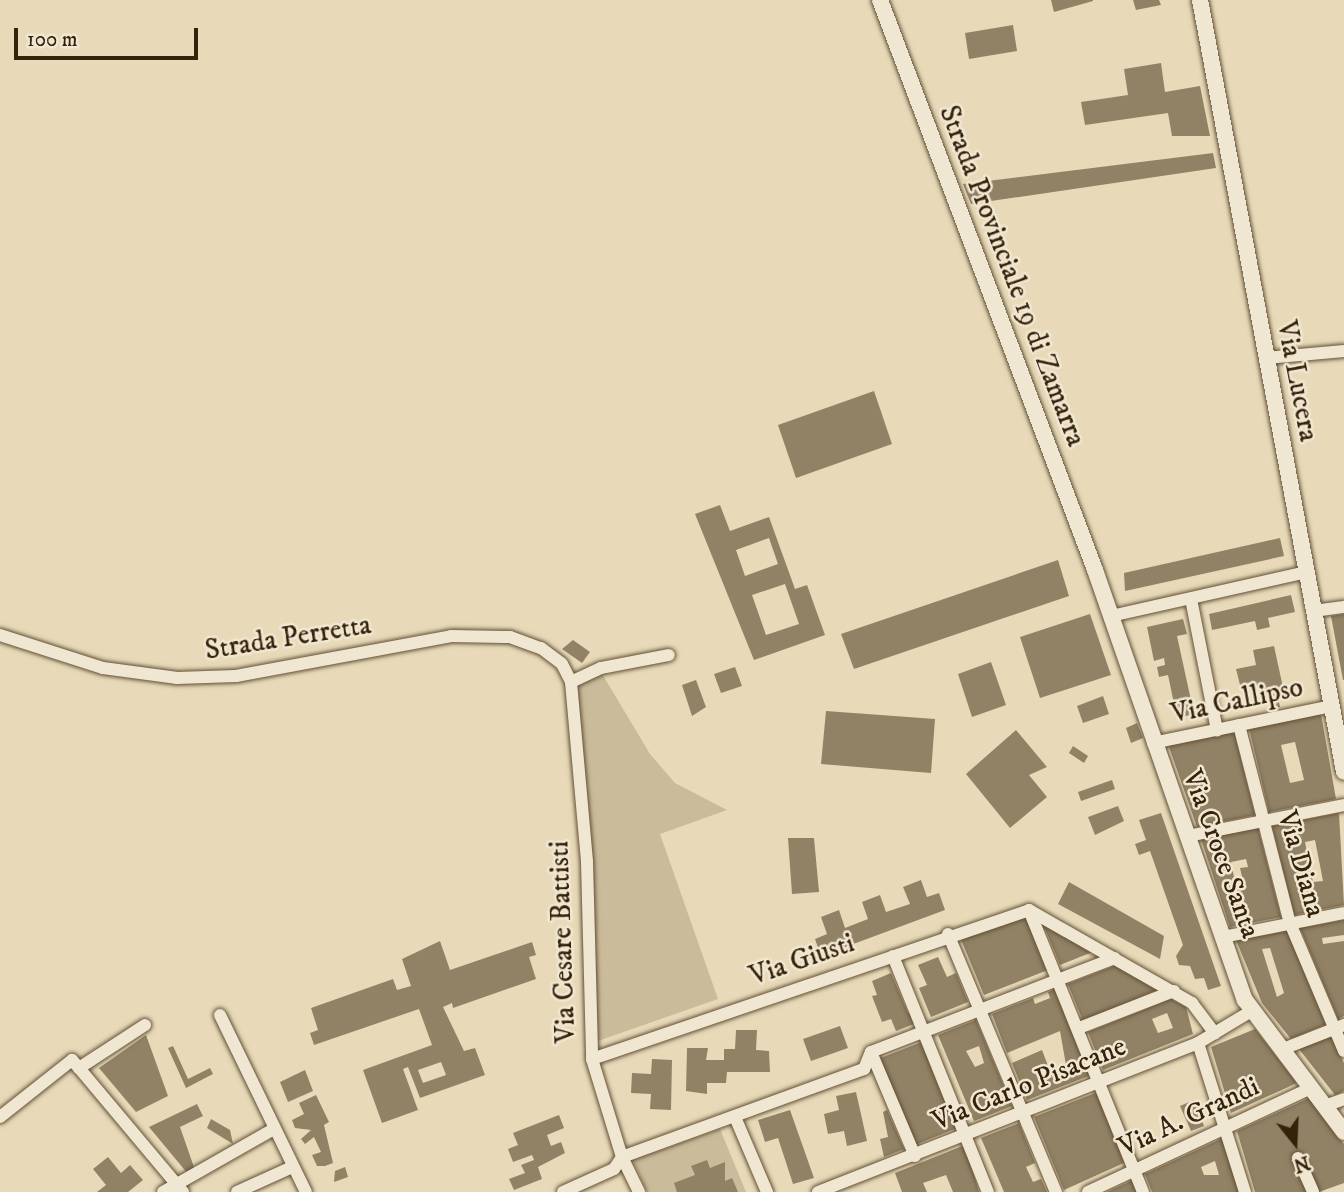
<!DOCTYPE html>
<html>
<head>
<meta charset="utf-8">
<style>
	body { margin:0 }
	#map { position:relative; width:1344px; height:1192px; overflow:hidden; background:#e8dab9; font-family:"IM FELL DW Pica",serif }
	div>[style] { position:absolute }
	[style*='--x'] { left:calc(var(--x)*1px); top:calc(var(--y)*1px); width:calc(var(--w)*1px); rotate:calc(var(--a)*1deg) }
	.green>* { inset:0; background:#cabb9b }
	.building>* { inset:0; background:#928265 }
	.roads { filter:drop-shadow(0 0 2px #625036) drop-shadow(0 0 2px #625036) }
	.street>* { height:12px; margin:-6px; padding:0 6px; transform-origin:6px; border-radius:6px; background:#f0e7d2 }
	.secondary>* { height:16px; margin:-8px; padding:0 8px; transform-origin:8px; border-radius:8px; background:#f0e7d2 }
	span { translate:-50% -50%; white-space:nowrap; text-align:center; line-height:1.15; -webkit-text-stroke:5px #f0e7d2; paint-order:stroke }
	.street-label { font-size:28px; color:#35220a }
	.north { position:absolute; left:1260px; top:1108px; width:70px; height:70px; -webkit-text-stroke:5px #f0e7d2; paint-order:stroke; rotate:162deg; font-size:19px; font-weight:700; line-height:28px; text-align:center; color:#35220a }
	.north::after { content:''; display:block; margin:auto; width:24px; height:32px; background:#35220a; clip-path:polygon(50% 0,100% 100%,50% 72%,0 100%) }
	.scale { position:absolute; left:14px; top:28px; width:184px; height:32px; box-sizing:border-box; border:4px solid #35220a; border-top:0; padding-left:9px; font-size:21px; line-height:24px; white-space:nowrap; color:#35220a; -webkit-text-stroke:5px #f0e7d2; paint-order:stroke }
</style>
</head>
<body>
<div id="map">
	<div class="green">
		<div style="clip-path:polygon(601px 672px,650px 754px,675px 783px,727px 810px,660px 834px,718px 999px,598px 1041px,592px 861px,575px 685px)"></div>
		<div style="clip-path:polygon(720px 1129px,746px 1192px,647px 1192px,633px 1160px)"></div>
	</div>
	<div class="building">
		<div style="clip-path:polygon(1051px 0,1093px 0,1093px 1px,1054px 12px)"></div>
		<div style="clip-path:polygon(1133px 0,1159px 0,1161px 5px,1136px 10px)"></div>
		<div style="clip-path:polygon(1013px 25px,1017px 51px,969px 59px,965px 33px)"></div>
		<div style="clip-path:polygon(1161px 63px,1165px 92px,1200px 86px,1210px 136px,1172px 136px,1168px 113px,1085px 125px,1081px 102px,1128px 95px,1124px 69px)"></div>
		<div style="clip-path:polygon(1213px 153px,1216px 168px,971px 204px,963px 184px)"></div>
		<div style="clip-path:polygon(874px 391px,892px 444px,796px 478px,778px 425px)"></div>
		<div style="clip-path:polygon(evenodd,720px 505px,730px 531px,769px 517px,795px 589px,807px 585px,825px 635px,754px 660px,695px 514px,720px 505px,769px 538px,778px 564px,745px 576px,736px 550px,769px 538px,720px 505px,785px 584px,799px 624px,766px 635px,752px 595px,785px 584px)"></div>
		<div style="clip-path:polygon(1280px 538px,1284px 556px,1125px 591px,1124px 573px)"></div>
		<div style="clip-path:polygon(1058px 560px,1069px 596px,854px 669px,841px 634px)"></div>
		<div style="clip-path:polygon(1291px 595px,1295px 612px,1268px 618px,1270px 627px,1257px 630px,1255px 621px,1212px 630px,1209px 614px)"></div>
		<div style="clip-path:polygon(1090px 614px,1111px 675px,1040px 698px,1020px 637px)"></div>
		<div style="clip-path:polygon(1344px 614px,1344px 680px,1343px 680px,1331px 616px)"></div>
		<div style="clip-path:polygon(1183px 619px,1187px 634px,1177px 636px,1194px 714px,1177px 718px,1168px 675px,1159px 677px,1157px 667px,1165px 665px,1164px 658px,1154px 661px,1147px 627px)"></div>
		<div style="clip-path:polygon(573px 640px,590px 652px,582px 663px,562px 649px)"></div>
		<div style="clip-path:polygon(1274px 646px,1284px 692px,1277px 693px,1280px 707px,1271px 709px,1260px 685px,1241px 689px,1236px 669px,1256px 665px,1253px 650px)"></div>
		<div style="clip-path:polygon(991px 662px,1006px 705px,972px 717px,958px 674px)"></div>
		<div style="clip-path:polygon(735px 667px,742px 686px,721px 693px,714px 674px)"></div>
		<div style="clip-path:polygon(696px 680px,706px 707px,692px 716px,682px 685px)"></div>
		<div style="clip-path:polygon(1103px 696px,1109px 714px,1083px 723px,1077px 706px)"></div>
		<div style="clip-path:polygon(826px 711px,935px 719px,931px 773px,821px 764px)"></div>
		<div style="clip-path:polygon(evenodd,1321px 714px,1336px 799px,1269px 812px,1249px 728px,1321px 714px,1295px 742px,1304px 780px,1290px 783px,1281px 745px,1295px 742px)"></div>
		<div style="clip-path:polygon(1137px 723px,1143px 738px,1131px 743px,1126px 728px)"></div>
		<div style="clip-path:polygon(1016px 730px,1047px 767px,1029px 775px,1047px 797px,1010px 828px,966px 774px)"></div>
		<div style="clip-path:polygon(1234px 731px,1255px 815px,1197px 827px,1168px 744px)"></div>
		<div style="clip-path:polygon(1073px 746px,1088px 756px,1084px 763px,1069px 753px)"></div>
		<div style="clip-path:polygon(1112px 780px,1115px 789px,1081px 801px,1078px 792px)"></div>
		<div style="clip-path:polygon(1118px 806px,1124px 821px,1095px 835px,1088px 817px)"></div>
		<div style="clip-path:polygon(1161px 813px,1221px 986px,1208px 990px,1204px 978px,1195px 979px,1190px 966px,1179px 965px,1176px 956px,1183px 945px,1150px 851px,1139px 855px,1135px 844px,1146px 840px,1139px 820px)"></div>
		<div style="clip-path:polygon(evenodd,1339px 813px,1344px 905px,1294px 915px,1272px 826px,1339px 813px,1315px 840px,1323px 881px,1313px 882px,1305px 842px,1315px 840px)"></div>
		<div style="clip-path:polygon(evenodd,1258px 828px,1281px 917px,1230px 927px,1201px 839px,1258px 828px,1246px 859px,1248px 867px,1240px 868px,1244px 885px,1236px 887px,1231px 862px,1246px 859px)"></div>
		<div style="clip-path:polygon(788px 838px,814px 838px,819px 892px,792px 894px)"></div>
		<div style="clip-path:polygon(921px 880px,927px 897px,939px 893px,945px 910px,821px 956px,815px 939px,827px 934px,821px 917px,839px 910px,845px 928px,868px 919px,862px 902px,880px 895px,886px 912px,910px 904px,903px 887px)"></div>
		<div style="clip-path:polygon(1069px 882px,1164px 936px,1160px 959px,1058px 904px)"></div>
		<div style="clip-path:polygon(1024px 914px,1048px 970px,984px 995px,960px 937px)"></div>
		<div style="clip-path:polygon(1344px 920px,1344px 935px,1322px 938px,1323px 944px,1344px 941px,1344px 1016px,1338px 1019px,1300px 928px)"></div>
		<div style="clip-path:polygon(1048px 923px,1095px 951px,1060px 965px,1044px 926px)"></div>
		<div style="clip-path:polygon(evenodd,1287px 931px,1327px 1024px,1291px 1039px,1262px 1003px,1236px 940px,1287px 931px,1270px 948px,1284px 993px,1277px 997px,1262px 949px,1270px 948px)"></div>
		<div style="clip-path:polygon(evenodd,440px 941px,450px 970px,532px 942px,536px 955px,529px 957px,536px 979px,453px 1008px,452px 1003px,443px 1007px,464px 1051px,475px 1048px,485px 1075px,420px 1098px,408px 1067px,403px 1069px,418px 1110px,382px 1123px,363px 1070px,432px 1045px,419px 1009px,314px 1045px,310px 1033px,318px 1030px,311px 1008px,393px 979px,397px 990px,411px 986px,402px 959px,440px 941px,441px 1062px,446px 1075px,423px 1083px,418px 1070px,441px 1062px)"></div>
		<div style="clip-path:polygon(938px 957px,947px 977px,956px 973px,968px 1002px,931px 1017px,919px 988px,927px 985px,918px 965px)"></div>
		<div style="clip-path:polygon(1119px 964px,1162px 988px,1083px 1021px,1068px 984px)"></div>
		<div style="clip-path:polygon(891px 973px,908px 1013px,914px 1011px,919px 1022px,896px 1031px,891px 1019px,882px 1022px,872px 996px,877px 995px,872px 981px)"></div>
		<div style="clip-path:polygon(1056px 989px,1091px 1075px,1027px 1100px,1012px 1063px,1042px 1050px,1050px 1071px,1066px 1065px,1060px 1031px,1007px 1053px,992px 1014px,1033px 998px,1035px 1004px,1050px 998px,1048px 992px)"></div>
		<div style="clip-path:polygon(evenodd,1171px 999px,1186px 1007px,1193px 1034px,1103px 1070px,1088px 1032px,1171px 999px,1167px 1013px,1173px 1028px,1158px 1033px,1152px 1019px,1167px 1013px)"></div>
		<div style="clip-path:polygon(evenodd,976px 1020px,1012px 1106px,974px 1121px,938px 1035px,976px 1020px,979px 1046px,984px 1063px,975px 1067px,966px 1051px,979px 1046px)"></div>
		<div style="clip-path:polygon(840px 1026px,848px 1048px,811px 1061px,803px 1039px)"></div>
		<div style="clip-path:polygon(1255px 1029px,1297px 1083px,1231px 1113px,1211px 1047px)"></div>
		<div style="clip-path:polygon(736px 1030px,757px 1030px,756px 1050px,769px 1051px,770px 1072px,727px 1072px,726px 1083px,707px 1083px,707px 1094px,686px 1091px,687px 1048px,708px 1048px,706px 1060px,724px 1060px,724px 1049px,735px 1049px)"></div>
		<div style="clip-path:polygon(146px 1035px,168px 1096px,136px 1112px,99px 1068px)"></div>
		<div style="clip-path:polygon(1332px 1036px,1344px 1063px,1344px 1091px,1335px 1095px,1299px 1049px)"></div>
		<div style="clip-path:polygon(927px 1040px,962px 1126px,915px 1145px,878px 1059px)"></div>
		<div style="clip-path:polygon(173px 1046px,188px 1079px,210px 1068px,213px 1074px,186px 1088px,168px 1048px)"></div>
		<div style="clip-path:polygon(652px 1059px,672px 1060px,671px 1110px,650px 1109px,651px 1094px,631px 1093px,632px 1073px,651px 1074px)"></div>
		<div style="clip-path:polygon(305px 1070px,313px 1091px,288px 1102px,280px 1082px)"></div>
		<div style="clip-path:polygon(856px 1092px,867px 1141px,847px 1146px,844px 1131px,828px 1134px,824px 1114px,839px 1110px,836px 1096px)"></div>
		<div style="clip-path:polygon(1098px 1092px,1126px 1162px,1064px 1190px,1034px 1117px)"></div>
		<div style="clip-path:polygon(316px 1095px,329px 1122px,324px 1125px,333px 1163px,325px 1166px,317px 1166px,312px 1155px,321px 1152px,314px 1137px,305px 1144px,301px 1139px,311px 1130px,295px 1128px,292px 1120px,304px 1114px,299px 1103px)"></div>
		<div style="clip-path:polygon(1309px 1098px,1344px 1144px,1344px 1183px,1319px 1192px,1302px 1152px,1291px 1157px,1307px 1192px,1255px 1192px,1237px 1131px)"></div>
		<div style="clip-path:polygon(1194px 1100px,1204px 1126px,1191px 1131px,1180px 1106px)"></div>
		<div style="clip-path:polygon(197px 1104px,203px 1116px,180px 1127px,195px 1170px,188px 1174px,149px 1127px)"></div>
		<div style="clip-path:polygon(790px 1110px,814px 1178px,793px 1184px,778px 1138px,765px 1142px,758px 1120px)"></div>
		<div style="clip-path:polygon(887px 1110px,904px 1149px,884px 1157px,880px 1139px,888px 1137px,883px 1112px)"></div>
		<div style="clip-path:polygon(559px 1115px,564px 1128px,547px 1135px,551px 1146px,561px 1142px,565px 1153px,538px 1167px,542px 1179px,514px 1190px,509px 1179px,525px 1173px,521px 1165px,534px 1160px,532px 1155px,513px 1162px,508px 1149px,518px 1145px,513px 1133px)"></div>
		<div style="clip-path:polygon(211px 1119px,230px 1130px,233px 1144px,207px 1128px)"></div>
		<div style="clip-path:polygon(1019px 1123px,1035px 1163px,1026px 1167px,1033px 1182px,1041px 1179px,1047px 1192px,1004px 1192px,981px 1138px)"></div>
		<div style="clip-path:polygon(evenodd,1223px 1138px,1239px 1192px,1152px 1192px,1145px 1174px,1223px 1138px,1215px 1161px,1219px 1175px,1204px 1175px,1201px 1167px,1215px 1161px)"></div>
		<div style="clip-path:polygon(965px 1145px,979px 1192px,953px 1192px,946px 1175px,923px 1183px,927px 1192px,902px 1192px,895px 1173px)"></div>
		<div style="clip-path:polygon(108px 1157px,121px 1173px,130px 1165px,143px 1180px,128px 1192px,97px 1192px,106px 1185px,93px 1169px)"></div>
		<div style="clip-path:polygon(707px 1160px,710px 1168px,725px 1162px,725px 1181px,732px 1178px,738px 1192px,677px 1192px,674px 1183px,695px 1175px,691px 1166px)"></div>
		<div style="clip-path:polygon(345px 1167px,348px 1177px,334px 1182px,335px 1171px)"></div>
		<div style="clip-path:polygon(1133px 1180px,1138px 1192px,1107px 1192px)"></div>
	</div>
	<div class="roads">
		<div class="street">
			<div style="--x:1266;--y:358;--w:78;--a:-5.1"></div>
			<div style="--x:1191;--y:599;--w:134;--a:78.8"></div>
			<div style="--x:1314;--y:611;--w:30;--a:-8"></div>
			<div style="--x:1111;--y:616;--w:200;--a:-12.7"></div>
			<div style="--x:0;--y:635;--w:108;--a:17.8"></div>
			<div style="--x:103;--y:668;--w:75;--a:7.7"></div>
			<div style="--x:177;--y:678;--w:59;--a:-1.9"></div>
			<div style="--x:236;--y:676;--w:219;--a:-10.5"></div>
			<div style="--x:451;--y:636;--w:59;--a:1"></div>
			<div style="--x:510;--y:637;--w:33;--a:20"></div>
			<div style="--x:541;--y:648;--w:26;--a:37"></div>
			<div style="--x:562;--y:664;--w:20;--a:63"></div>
			<div style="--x:571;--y:682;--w:181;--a:84.9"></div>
			<div style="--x:587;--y:862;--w:197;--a:88.5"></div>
			<div style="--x:592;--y:1059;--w:102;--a:73"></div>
			<div style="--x:622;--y:1157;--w:39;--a:64"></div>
			<div style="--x:571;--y:682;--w:33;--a:-25"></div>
			<div style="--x:601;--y:668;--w:69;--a:-10.8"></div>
			<div style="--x:1239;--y:725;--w:204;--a:75.6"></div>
			<div style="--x:1290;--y:923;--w:139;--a:67.1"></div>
			<div style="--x:1153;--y:743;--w:182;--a:-11.7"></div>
			<div style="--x:1188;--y:836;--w:159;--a:-11.2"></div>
			<div style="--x:1029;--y:910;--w:304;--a:68"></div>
			<div style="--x:1029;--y:910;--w:188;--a:29.7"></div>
			<div style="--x:1192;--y:1003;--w:38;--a:53"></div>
			<div style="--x:948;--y:934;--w:280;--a:67.3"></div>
			<div style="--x:1223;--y:937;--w:123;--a:-11.2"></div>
			<div style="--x:893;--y:956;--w:254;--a:68.1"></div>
			<div style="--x:220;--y:1015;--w:197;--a:64.1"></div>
			<div style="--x:145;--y:1025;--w:79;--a:146.9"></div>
			<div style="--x:79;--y:1068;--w:162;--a:50"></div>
			<div style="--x:1079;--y:1028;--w:102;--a:-21.3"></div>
			<div style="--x:1198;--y:1043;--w:156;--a:72.5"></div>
			<div style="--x:1283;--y:1049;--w:66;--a:-21.5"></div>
			<div style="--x:871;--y:1052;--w:113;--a:67.1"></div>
			<div style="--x:592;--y:1059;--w:462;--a:-18.8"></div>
			<div style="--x:1325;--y:1106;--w:20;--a:-20"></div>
			<div style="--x:0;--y:1117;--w:92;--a:-38.4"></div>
			<div style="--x:72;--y:1060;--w:11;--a:49"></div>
			<div style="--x:735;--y:1117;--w:82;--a:66.9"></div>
			<div style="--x:1298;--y:1158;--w:37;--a:66"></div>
			<div style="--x:163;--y:1192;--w:128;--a:-29.6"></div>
			<div style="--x:237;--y:1192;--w:60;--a:-24.4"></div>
			<div style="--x:563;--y:1192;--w:56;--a:-24.3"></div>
			<div style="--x:614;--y:1169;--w:14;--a:-56"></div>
			<div style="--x:622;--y:1157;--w:258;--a:-20"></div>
			<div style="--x:864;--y:1069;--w:18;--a:-68"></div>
			<div style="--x:871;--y:1052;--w:261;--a:-21.1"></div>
			<div style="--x:818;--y:1192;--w:408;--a:-21.4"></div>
			<div style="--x:1198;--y:1043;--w:64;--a:-31"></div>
			<div style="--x:1088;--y:1192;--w:246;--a:-25"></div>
		</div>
		<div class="secondary">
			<div style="--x:880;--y:0;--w:609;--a:69.33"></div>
			<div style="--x:1095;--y:570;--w:455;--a:70.8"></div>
			<div style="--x:1245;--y:1000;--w:165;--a:53.1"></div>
			<div style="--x:1200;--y:0;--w:785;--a:79.43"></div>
		</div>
	</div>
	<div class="street-label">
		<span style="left:1012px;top:276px;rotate:69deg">Strada Provinciale 19 di Zamarra</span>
		<span style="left:1297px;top:381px;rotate:79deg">Via Lucera</span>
		<span style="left:288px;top:638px;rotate:-9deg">Strada Perretta</span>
		<span style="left:1237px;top:701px;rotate:-12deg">Via Callipso</span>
		<span style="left:1221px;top:854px;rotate:70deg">Via Croce Santa</span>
		<span style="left:1301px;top:864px;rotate:74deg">Via Diana</span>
		<span style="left:563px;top:942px;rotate:-92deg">Via Cesare Battisti</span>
		<span style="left:802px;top:960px;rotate:-19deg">Via Giusti</span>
		<span style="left:1029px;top:1084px;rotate:-22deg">Via Carlo Pisacane</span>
		<span style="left:1189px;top:1117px;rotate:-25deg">Via A. Grandi</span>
	</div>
	<div class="north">N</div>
	<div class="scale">100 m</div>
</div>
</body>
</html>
